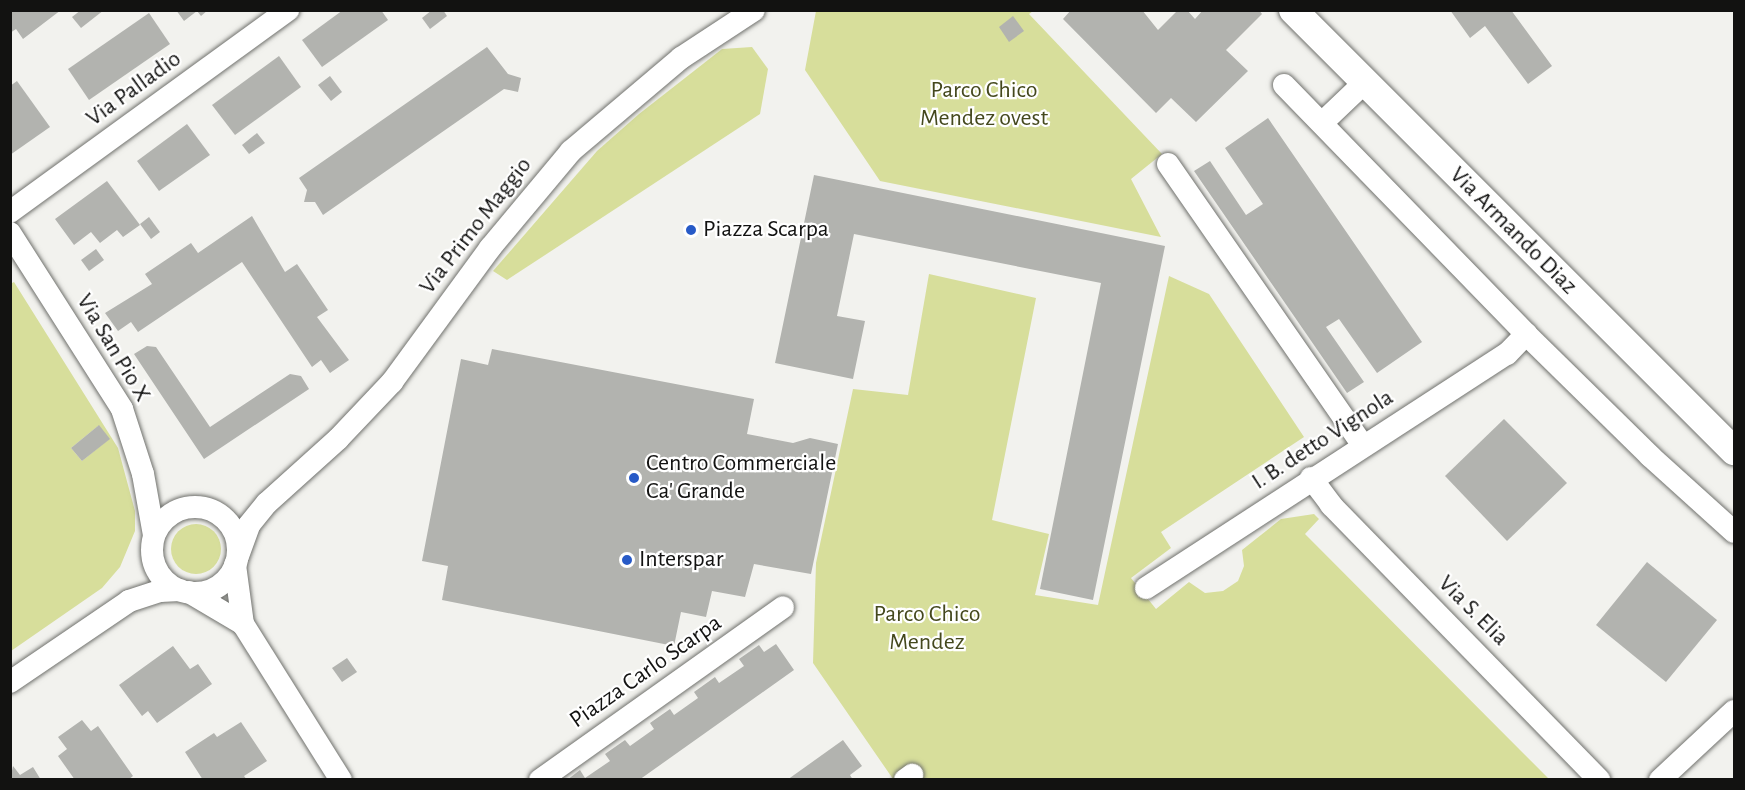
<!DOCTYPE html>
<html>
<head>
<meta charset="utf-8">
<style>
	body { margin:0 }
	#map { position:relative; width:1745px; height:790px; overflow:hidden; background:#f2f2ee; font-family:"Alegreya Sans",sans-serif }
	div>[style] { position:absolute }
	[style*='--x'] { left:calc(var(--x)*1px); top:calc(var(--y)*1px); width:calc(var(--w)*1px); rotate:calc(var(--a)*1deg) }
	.green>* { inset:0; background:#d7de9b }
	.round { border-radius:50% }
	.building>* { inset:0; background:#b2b3af }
	.roads { filter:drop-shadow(0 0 2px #70716d) drop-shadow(0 0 2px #70716d) }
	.minor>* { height:22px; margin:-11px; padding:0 11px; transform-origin:11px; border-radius:11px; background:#fff }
	.minor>.ring { margin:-11px; padding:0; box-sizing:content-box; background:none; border:22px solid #fff; border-radius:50% }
	.tertiary>* { height:28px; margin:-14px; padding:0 14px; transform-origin:14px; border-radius:14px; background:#fff }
	.dots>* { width:16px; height:16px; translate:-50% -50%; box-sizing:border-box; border:3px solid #fff; border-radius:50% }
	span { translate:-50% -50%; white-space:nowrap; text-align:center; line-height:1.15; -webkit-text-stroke:4.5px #fff; paint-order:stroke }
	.street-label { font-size:24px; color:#121211 }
	.park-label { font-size:24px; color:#44481d }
	.poi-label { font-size:24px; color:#121211 }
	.left { translate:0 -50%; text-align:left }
	.frame { position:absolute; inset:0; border:12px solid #121211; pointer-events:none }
</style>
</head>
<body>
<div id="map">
	<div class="green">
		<div style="clip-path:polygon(816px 11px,1033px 11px,1029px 14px,1162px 154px,1131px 179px,1161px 237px,880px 181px,805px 70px)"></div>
		<div style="clip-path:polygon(752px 47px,768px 69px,760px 114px,507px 280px,493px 271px,597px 151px,639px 114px,722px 49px)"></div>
		<div style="clip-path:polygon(929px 274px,1036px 298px,992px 520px,1049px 534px,1035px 595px,1098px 605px,1169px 276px,1209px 294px,1304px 437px,1161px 532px,1171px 548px,1131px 578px,1156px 609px,1189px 582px,1205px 593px,1223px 591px,1238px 581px,1244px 566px,1242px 550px,1281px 519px,1314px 514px,1319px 519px,1305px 534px,1549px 779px,893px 779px,813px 663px,816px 563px,853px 389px,908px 395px)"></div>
		<div style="clip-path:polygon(evenodd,14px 282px,118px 448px,135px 511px,135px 531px,120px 567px,102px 588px,11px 651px,10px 284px,14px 282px,98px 426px,109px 439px,82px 461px,71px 448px,98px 426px)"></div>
		<div class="round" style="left:171px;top:524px;width:50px;height:50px"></div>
	</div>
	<div class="building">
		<div style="clip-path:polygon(10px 10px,61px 10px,23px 39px,16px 29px,10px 33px)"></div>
		<div style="clip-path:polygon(81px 10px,104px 10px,81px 28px,72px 17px)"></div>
		<div style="clip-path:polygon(176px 10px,208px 10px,201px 16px,197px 11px,184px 21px)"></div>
		<div style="clip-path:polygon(343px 10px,381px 10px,388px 20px,322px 67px,302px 40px)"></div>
		<div style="clip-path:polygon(432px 10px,443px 10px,447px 16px,430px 29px,422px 18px)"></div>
		<div style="clip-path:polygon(1071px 10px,1142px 10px,1158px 30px,1178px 10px,1187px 10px,1195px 19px,1203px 10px,1259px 10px,1262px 14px,1226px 50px,1248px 71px,1196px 122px,1171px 98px,1156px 113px,1063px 19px)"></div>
		<div style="clip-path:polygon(1450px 10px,1511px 10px,1552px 66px,1528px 84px,1485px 26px,1470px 38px)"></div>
		<div style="clip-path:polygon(149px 13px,170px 44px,89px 100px,68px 69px)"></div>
		<div style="clip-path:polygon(1013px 16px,1024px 31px,1009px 42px,999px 27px)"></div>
		<div style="clip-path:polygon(487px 47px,508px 74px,521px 78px,518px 92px,504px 89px,323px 215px,315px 202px,304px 202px,307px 190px,299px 178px)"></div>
		<div style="clip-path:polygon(279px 56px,301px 87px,235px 135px,212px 105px)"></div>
		<div style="clip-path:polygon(330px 76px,342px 92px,331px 101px,318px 85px)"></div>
		<div style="clip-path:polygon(17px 81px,50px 127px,10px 155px,10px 86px)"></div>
		<div style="clip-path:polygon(1268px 118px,1422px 342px,1377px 373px,1339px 319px,1326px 327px,1364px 382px,1347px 393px,1194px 171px,1210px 161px,1246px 215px,1263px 204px,1225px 148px)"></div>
		<div style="clip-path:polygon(187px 124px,210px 155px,159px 191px,137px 161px)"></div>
		<div style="clip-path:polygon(257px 133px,265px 143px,249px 154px,242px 145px)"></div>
		<div style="clip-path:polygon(814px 175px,1165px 246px,1093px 600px,1040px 589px,1101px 283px,854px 234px,837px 316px,865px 321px,853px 379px,775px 363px)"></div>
		<div style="clip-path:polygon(107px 181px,140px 225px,123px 237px,117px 230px,100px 243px,91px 232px,74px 245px,55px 219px)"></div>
		<div style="clip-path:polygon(252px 216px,285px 272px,297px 264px,328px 310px,317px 317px,349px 360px,330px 373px,321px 360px,312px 367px,242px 262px,138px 332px,131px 322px,118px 331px,105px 313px,152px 284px,145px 274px,191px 243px,198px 253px)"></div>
		<div style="clip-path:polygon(149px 217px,160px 232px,151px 239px,140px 224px)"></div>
		<div style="clip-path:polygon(96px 249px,104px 260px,89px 271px,81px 260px)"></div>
		<div style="clip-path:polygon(147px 346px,156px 347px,210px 427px,290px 374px,301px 376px,309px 389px,204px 459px,134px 354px)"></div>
		<div style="clip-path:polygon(492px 349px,754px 399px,747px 434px,793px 443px,810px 438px,838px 444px,811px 574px,754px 564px,745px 597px,712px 591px,706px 617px,681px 612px,674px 646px,442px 600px,448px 566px,422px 561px,461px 359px,488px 365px)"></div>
		<div style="clip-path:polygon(1504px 419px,1567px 483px,1507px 541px,1445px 476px)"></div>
		<div style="clip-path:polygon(99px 425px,110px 439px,82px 461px,71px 448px)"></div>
		<div style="clip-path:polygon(1647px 562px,1717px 620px,1666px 682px,1596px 625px)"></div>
		<div style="clip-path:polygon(776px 644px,794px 670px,639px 780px,567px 780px,580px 770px,585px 778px,610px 761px,605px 754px,625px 740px,630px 746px,654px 729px,650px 723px,670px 709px,674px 715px,698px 698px,694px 692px,715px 677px,719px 683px,744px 666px,739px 659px,759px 645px,764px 652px)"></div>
		<div style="clip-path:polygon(173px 646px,190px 669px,198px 664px,212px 684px,157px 723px,148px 711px,142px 716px,119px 685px)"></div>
		<div style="clip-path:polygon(347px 658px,357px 672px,342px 682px,332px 668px)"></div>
		<div style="clip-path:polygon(82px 720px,91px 731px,98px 726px,133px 776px,128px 780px,75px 780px,58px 756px,67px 749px,58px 737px)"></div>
		<div style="clip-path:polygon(241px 722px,267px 761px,244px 776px,247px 780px,203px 780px,185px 752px,214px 733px,217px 737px)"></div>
		<div style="clip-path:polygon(843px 740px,862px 766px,850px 775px,853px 780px,787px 780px)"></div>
		<div style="clip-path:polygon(13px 766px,20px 775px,33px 767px,41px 780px,10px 780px)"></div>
	</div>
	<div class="roads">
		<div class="minor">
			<div style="--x:1284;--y:85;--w:347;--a:45.8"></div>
			<div style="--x:1526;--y:334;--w:174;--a:44.5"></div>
			<div style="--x:1650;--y:456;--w:113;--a:42.1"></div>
			<div style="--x:1322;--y:123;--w:58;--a:-43.6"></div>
			<div style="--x:1168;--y:164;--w:343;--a:55.3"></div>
			<div style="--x:10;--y:212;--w:344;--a:-36"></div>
			<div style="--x:10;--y:233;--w:209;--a:57.5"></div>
			<div style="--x:122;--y:409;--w:68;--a:72.1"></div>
			<div style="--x:143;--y:474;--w:62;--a:79.8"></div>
			<div style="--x:1311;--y:478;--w:34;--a:53"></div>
			<div style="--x:1331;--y:505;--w:384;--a:45.7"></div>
			<div class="ring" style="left:152px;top:507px;width:64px;height:64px"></div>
			<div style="--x:238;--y:556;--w:33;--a:-70"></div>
			<div style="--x:249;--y:525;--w:28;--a:-51"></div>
			<div style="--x:267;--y:503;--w:96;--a:-42"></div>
			<div style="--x:338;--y:439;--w:79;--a:-46.5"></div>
			<div style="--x:392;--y:382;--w:166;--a:-53.8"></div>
			<div style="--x:490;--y:248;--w:126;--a:-50.1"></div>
			<div style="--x:571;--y:151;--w:144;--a:-40.2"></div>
			<div style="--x:681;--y:58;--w:87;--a:-33.3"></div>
			<div style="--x:235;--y:565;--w:60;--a:82.3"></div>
			<div style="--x:243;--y:624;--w:184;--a:57.9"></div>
			<div style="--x:1146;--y:588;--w:430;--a:-33"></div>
			<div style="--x:1507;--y:354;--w:28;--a:-46"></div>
			<div style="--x:189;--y:592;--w:63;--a:30.7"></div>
			<div style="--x:10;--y:682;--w:144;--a:-34.2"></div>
			<div style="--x:129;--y:601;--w:33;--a:-18"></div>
			<div style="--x:160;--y:591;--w:20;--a:-3"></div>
			<div style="--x:540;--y:780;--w:298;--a:-35.4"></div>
			<div style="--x:905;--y:780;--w:9;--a:-36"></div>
			<div style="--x:1660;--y:780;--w:101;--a:-43"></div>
		</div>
		<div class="tertiary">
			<div style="--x:1293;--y:10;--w:624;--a:45"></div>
		</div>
	</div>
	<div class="dots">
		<div style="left:691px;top:230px;background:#275ac7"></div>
		<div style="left:634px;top:478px;background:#275ac7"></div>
		<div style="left:627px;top:560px;background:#275ac7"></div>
	</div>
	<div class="street-label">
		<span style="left:134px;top:89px;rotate:-36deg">Via Palladio</span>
		<span style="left:476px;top:226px;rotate:-52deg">Via Primo Maggio</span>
		<span style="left:1513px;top:231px;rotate:45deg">Via Armando Diaz</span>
		<span style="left:113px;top:348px;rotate:59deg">Via San Pio X</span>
		<span style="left:1323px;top:440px;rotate:-33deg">I. B. detto Vignola</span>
		<span style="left:1473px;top:611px;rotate:45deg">Via S. Elia</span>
		<span style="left:646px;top:672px;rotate:-35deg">Piazza Carlo Scarpa</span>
	</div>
	<div class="park-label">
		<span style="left:984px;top:105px">Parco Chico<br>Mendez ovest</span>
		<span style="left:927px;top:629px">Parco Chico<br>Mendez</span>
	</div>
	<div class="poi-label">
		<span class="left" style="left:703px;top:230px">Piazza Scarpa</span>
		<span class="left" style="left:646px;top:478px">Centro Commerciale<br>Ca' Grande</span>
		<span class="left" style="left:639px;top:560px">Interspar</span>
	</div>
	<div class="frame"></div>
</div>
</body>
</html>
